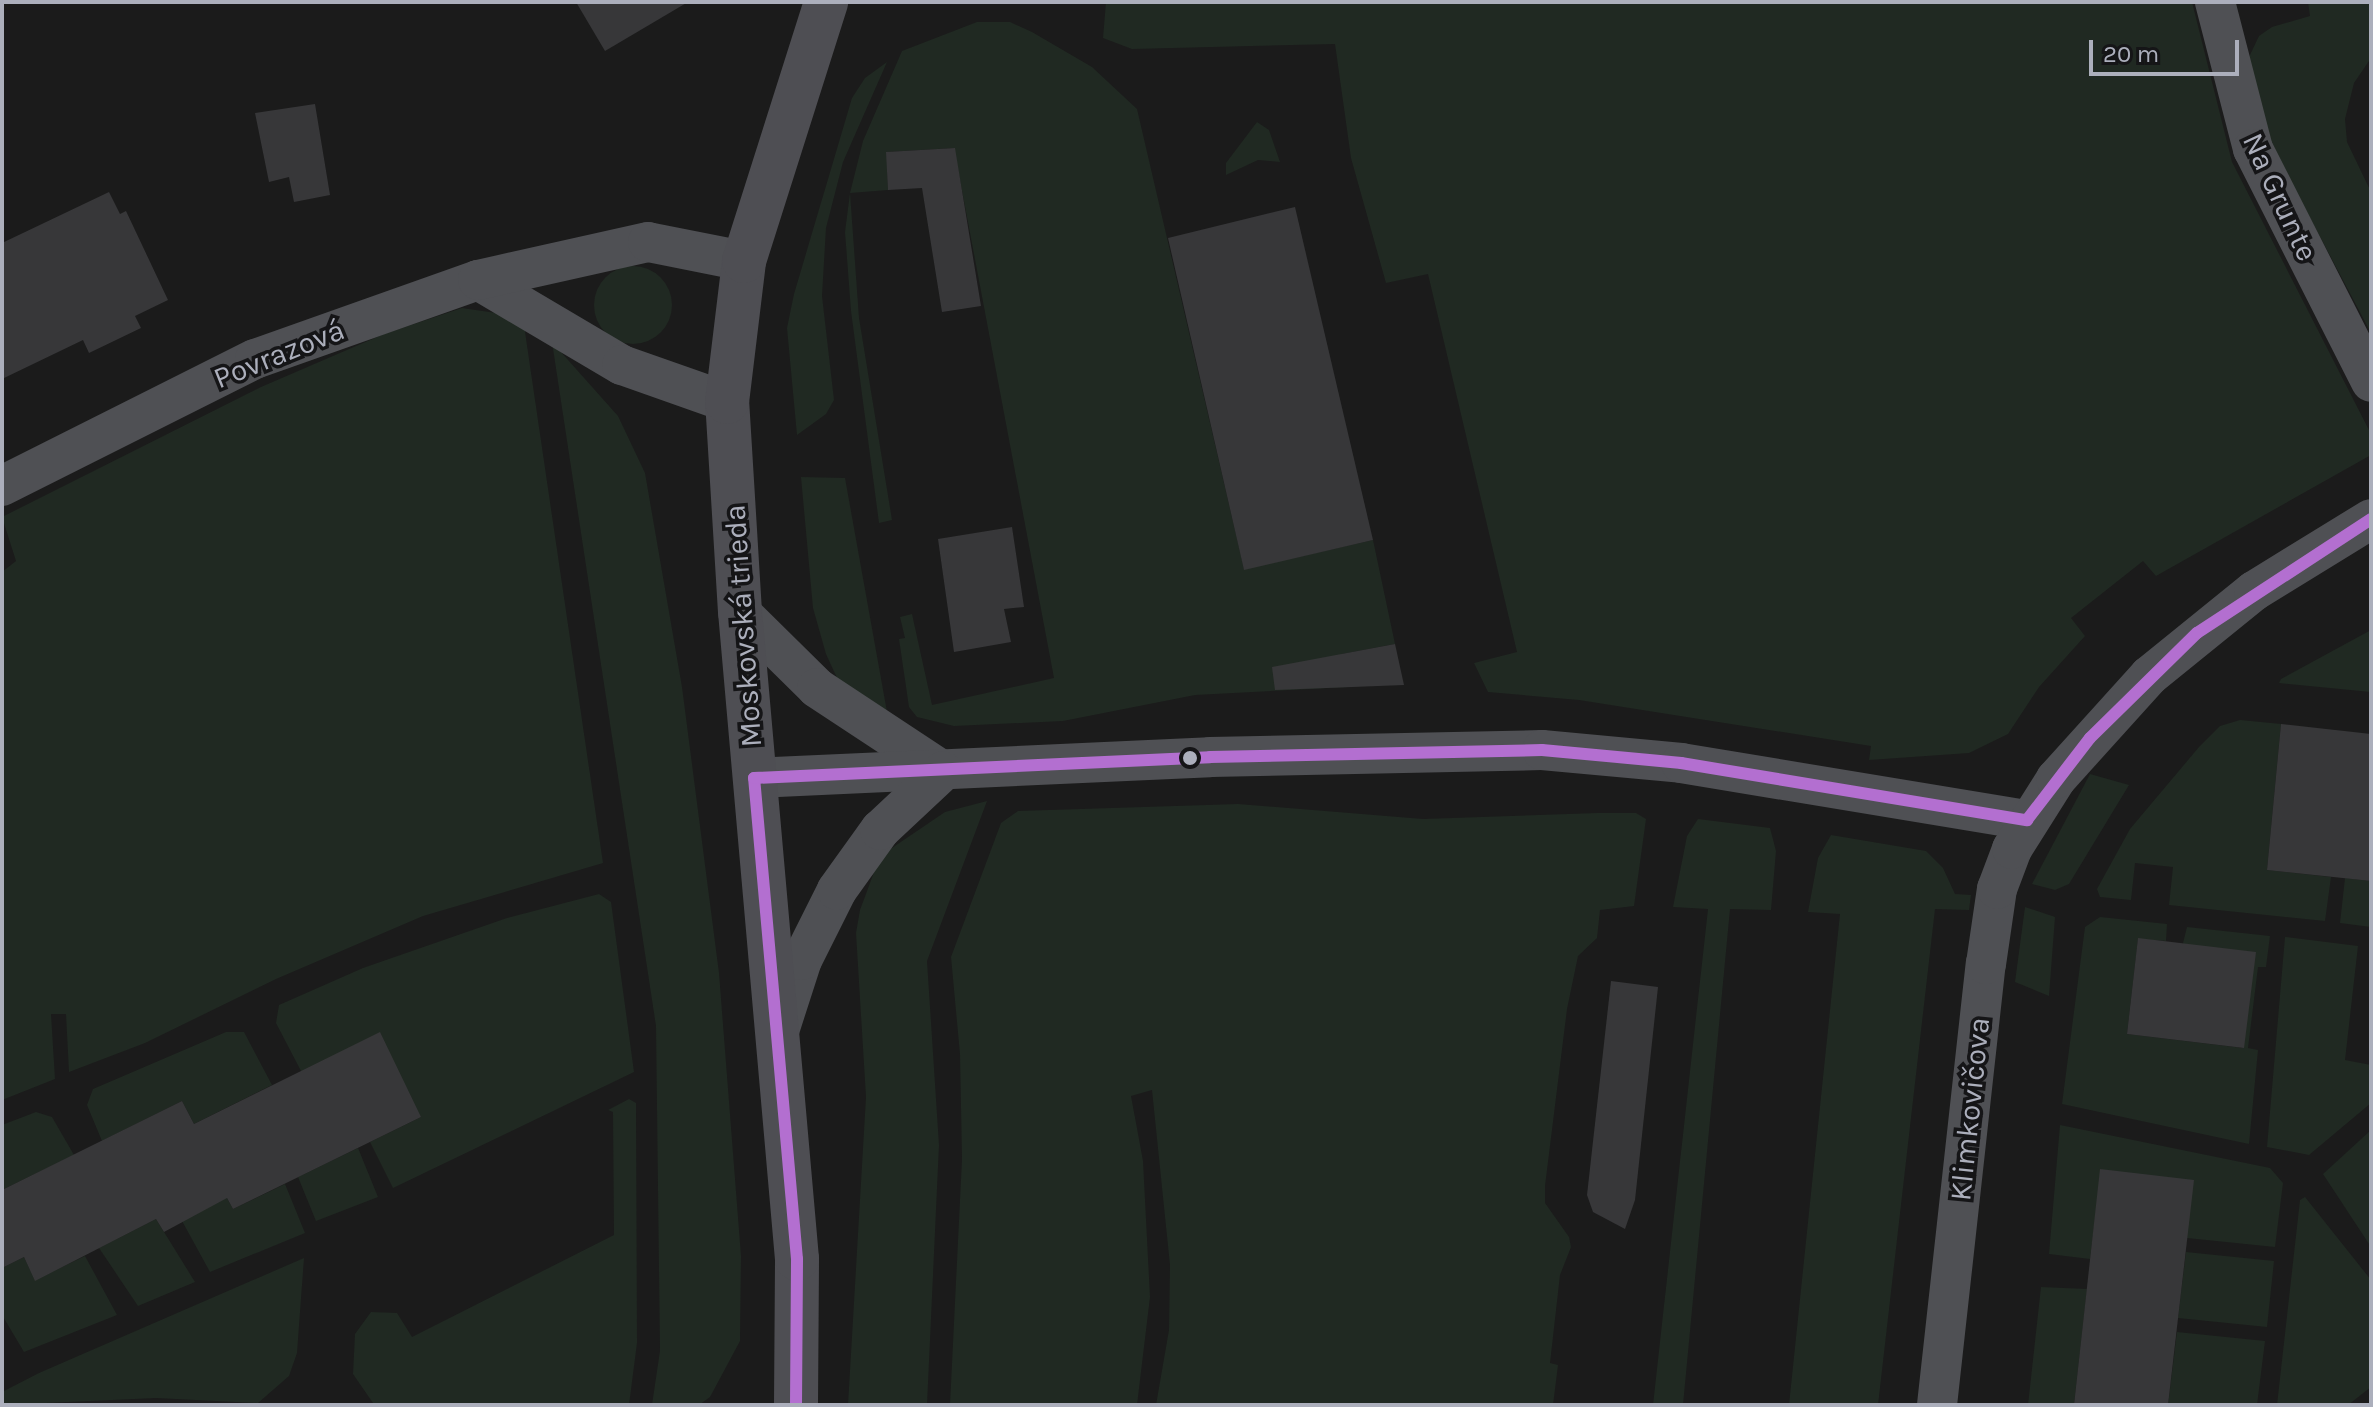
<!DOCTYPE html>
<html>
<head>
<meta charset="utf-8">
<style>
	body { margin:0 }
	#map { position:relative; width:2373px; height:1407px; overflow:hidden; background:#1b1b1b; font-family:Karla,sans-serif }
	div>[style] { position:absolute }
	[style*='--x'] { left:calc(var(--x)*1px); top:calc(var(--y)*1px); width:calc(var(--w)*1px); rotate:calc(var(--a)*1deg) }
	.green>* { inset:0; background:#202922 }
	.round { border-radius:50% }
	.building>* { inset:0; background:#373739 }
	.street>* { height:40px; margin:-20px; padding:0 20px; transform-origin:20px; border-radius:20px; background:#4f5054 }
	.secondary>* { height:44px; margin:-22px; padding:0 22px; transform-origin:22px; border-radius:22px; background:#4e4e53 }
	.bus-1>* { height:12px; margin:-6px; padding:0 6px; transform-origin:6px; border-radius:6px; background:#b36fd0 }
	.dots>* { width:22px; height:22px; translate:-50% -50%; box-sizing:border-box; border:4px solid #151517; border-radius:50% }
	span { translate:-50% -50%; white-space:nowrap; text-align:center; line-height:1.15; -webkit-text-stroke:7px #151517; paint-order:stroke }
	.street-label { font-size:30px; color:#acafbc }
	.frame { position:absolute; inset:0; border:4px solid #acafbc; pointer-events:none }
	.scale { position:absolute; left:2089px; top:40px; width:150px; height:36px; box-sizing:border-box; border:4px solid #acafbc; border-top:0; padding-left:10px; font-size:24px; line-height:28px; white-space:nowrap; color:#acafbc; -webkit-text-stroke:6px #151517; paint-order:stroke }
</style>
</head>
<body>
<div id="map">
	<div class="green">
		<div style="clip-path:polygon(1106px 2px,2192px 2px,2232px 162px,2371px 434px,2371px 455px,2156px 576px,2143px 561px,2071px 618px,2085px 636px,2039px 687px,2008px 734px,1969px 753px,1869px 760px,1871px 746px,1579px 700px,1488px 692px,1474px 663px,1517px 652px,1428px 274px,1386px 283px,1351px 158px,1335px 44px,1132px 49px,1103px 38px)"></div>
		<div style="clip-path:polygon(2308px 2px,2371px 2px,2371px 58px,2354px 83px,2345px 119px,2347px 142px,2371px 192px,2371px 333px,2282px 165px,2266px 129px,2249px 57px,2259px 36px,2272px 27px,2310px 16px)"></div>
		<div style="clip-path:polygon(977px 22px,1010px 22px,1032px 32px,1092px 67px,1137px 109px,1244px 569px,1373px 540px,1395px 644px,1342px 654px,1349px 687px,1195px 695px,1063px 721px,954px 726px,917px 717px,909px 707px,899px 639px,905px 638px,900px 617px,912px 614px,932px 705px,1054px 678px,954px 148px,887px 152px,888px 190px,850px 193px,859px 318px,892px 520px,879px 523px,851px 311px,845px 232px,850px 193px,863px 141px,902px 51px)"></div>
		<div style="clip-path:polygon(887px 62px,843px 162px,826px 228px,822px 296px,834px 400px,826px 414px,797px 435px,787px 328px,794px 294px,852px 98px,865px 78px)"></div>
		<div style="clip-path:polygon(1257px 122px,1269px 130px,1280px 162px,1258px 160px,1226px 175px,1226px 163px)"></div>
		<div class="round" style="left:594px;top:266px;width:78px;height:78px"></div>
		<div style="clip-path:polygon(462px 308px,496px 313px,524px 325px,603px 863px,423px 916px,276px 979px,145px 1043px,69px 1072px,66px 1014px,51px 1014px,55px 1079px,2px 1100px,2px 572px,16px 561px,2px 517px,261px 387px,384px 334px)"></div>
		<div style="clip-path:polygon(552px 342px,618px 416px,645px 473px,682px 687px,719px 973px,741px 1256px,740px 1341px,710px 1397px,699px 1405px,652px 1405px,660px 1351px,656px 1026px)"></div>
		<div style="clip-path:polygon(801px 477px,845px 478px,889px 723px,837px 678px,826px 654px,813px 608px)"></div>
		<div style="clip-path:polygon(2371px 630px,2371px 692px,2279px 683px,2281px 679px)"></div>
		<div style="clip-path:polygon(2240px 720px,2281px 724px,2267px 870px,2331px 877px,2325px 921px,2169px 905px,2173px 867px,2135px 863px,2131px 900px,2100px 897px,2097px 889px,2130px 829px,2199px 747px,2220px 726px)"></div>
		<div style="clip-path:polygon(2090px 774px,2129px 785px,2069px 884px,2055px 890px,2032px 884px)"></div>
		<div style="clip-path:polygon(987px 801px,927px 961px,939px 1145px,927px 1405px,848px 1405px,866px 1097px,856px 933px,860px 910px,877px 864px,889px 850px,945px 812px)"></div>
		<div style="clip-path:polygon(1238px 804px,1423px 819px,1598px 813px,1636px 813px,1646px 819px,1634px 906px,1600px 910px,1597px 938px,1578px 956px,1567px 1009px,1545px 1186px,1545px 1203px,1569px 1237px,1571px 1247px,1560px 1275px,1550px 1363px,1558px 1365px,1553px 1405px,1156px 1405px,1169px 1330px,1170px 1265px,1152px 1090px,1131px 1096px,1143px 1161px,1150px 1297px,1137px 1405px,950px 1405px,962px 1159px,960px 1054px,951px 957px,1001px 823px,1018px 811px)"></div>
		<div style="clip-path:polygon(1698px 819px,1770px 828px,1776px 851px,1771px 910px,1730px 909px,1683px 1405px,1653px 1405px,1708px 909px,1673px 907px,1687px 836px)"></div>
		<div style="clip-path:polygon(1831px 835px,1926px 851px,1943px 868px,1955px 894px,1971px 895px,1969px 910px,1935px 909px,1878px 1405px,1789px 1405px,1840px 914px,1808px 912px,1818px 858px)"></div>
		<div style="clip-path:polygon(2345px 878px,2371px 881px,2371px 927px,2340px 923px)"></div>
		<div style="clip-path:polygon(599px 894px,611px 902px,634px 1072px,393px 1188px,370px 1142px,421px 1117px,301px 1071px,276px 1023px,279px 1005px,363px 968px,507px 918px)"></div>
		<div style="clip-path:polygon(2025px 907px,2055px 917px,2049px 996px,2015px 982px)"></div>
		<div style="clip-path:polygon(2100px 917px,2167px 924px,2166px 941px,2138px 939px,2127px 1034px,2243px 1048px,2183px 943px,2187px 927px,2270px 936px,2266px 967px,2258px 967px,2248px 1048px,2258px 1050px,2249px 1144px,2062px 1104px,2085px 927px)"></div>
		<div style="clip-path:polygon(2285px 937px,2358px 946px,2345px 1060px,2371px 1065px,2371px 1103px,2309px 1155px,2267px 1147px)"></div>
		<div style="clip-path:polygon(226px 1032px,244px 1032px,272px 1085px,194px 1124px,182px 1101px,102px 1141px,87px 1105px,93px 1089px)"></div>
		<div style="clip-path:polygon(629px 1099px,636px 1103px,637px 1343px,629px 1405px,373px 1403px,353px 1374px,355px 1334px,371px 1312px,397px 1313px,412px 1337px,614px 1235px,613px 1112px,608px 1110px)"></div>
		<div style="clip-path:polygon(36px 1112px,52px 1117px,74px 1155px,2px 1190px,2px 1125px)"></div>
		<div style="clip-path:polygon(2060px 1125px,2270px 1168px,2283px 1183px,2275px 1247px,2187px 1238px,2101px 1169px,2090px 1259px,2049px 1254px)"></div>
		<div style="clip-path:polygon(2371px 1130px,2371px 1247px,2323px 1174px)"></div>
		<div style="clip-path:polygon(358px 1148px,378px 1197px,316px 1221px,298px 1177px)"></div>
		<div style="clip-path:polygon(285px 1184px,305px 1233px,210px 1272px,176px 1210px,221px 1187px,233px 1209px)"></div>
		<div style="clip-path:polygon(2305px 1197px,2371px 1280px,2371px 1387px,2348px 1405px,2277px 1405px,2300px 1200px)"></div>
		<div style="clip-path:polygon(156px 1219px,195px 1282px,138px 1306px,99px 1248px)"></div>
		<div style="clip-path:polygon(2186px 1252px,2274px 1261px,2267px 1327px,2178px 1318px)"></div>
		<div style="clip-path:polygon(85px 1256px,117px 1315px,24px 1352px,2px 1315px,2px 1268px,24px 1257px,35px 1280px)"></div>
		<div style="clip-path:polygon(304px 1258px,297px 1353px,289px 1376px,258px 1403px,156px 1398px,2px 1405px,2px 1392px,39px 1373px)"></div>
		<div style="clip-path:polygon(2041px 1287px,2087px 1289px,2074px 1405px,2028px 1405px)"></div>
		<div style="clip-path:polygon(2177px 1332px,2265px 1341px,2257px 1405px,2168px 1405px)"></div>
	</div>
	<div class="building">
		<div style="clip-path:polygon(576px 2px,688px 2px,605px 51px)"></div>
		<div style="clip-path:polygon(315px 104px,330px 195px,294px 202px,289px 177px,269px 182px,255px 113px)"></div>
		<div style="clip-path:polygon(955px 148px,981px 306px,942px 312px,922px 188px,888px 190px,886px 152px)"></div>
		<div style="clip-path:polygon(109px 192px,120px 214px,126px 211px,168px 300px,135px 316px,141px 328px,89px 353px,83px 340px,2px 379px,2px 243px)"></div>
		<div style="clip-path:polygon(1295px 207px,1373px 540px,1244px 570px,1168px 238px)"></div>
		<div style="clip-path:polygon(1012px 527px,1024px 607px,1004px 609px,1011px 642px,954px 652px,938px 539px)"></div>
		<div style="clip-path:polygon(1395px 644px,1404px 685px,1275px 690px,1272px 667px)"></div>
		<div style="clip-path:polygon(2281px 724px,2371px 734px,2371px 881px,2267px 870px)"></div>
		<div style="clip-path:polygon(2138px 938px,2256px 952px,2244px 1048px,2127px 1034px)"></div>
		<div style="clip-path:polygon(1611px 981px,1658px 987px,1635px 1200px,1625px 1229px,1593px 1212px,1587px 1195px)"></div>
		<div style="clip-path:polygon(380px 1032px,421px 1117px,233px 1209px,227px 1198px,164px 1232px,156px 1219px,35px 1281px,24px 1257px,2px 1268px,2px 1190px,182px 1101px,194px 1124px)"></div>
		<div style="clip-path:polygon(2100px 1169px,2194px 1180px,2168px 1405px,2074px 1405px)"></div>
	</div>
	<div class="street">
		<div style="--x:2215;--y:2;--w:152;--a:75.5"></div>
		<div style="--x:2253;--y:149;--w:261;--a:63.1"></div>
		<div style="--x:478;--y:280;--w:167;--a:30.6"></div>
		<div style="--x:622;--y:365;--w:111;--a:19.4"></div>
		<div style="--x:2;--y:486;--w:283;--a:-26.7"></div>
		<div style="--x:255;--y:359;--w:237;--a:-19.5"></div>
		<div style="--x:478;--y:280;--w:174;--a:-12.6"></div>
		<div style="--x:648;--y:242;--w:98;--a:11.2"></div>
		<div style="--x:740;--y:612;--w:108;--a:44.6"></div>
		<div style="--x:817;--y:688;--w:151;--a:33.4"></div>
		<div style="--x:754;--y:778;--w:456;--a:-2.6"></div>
		<div style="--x:1210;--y:757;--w:332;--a:-1.2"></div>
		<div style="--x:1542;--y:750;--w:140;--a:5.3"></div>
		<div style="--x:1681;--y:763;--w:351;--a:9.4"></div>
		<div style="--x:779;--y:1031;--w:75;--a:-72.1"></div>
		<div style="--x:802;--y:960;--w:78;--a:-63.4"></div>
		<div style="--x:837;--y:890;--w:74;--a:-54.4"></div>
		<div style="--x:880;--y:830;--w:86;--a:-43.1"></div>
		<div style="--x:1937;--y:1405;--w:444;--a:-83.7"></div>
		<div style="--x:1986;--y:964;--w:76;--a:-81.7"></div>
		<div style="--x:1997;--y:889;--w:43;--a:-69.4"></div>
		<div style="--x:2012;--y:849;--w:83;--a:-57.8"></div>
		<div style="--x:2056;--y:779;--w:139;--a:-47.9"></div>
		<div style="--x:2149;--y:676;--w:135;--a:-39"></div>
		<div style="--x:2254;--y:591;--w:137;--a:-31.6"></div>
	</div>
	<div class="secondary">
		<div style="--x:796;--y:1405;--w:146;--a:-89.6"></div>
		<div style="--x:797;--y:1259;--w:650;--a:-95.03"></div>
		<div style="--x:740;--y:612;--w:210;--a:-93.5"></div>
		<div style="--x:727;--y:402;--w:142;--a:-83.1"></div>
		<div style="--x:744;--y:261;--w:272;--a:-72.4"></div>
	</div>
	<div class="bus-1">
		<div style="--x:796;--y:1405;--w:146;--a:-89.6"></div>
		<div style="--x:797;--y:1259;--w:483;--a:-95.1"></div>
		<div style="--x:754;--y:778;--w:456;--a:-2.6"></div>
		<div style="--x:1210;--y:757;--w:332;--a:-1.2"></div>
		<div style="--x:1542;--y:750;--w:140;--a:5.3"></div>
		<div style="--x:1681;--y:763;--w:351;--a:9.4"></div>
		<div style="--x:2027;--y:820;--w:103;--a:-52.5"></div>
		<div style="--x:2090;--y:738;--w:150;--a:-44.5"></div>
		<div style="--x:2197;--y:633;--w:208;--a:-33.2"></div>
	</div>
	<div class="dots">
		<div style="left:1190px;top:758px;background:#acafbc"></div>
	</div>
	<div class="street-label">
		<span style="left:2280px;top:197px;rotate:65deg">Na Grunte</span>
		<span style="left:279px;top:354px;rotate:-22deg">Povrazová</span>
		<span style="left:743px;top:626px;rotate:-94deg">Moskovská trieda</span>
		<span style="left:1970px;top:1109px;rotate:-84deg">Klimkovičova</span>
	</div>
	<div class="frame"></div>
	<div class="scale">20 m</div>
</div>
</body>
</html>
